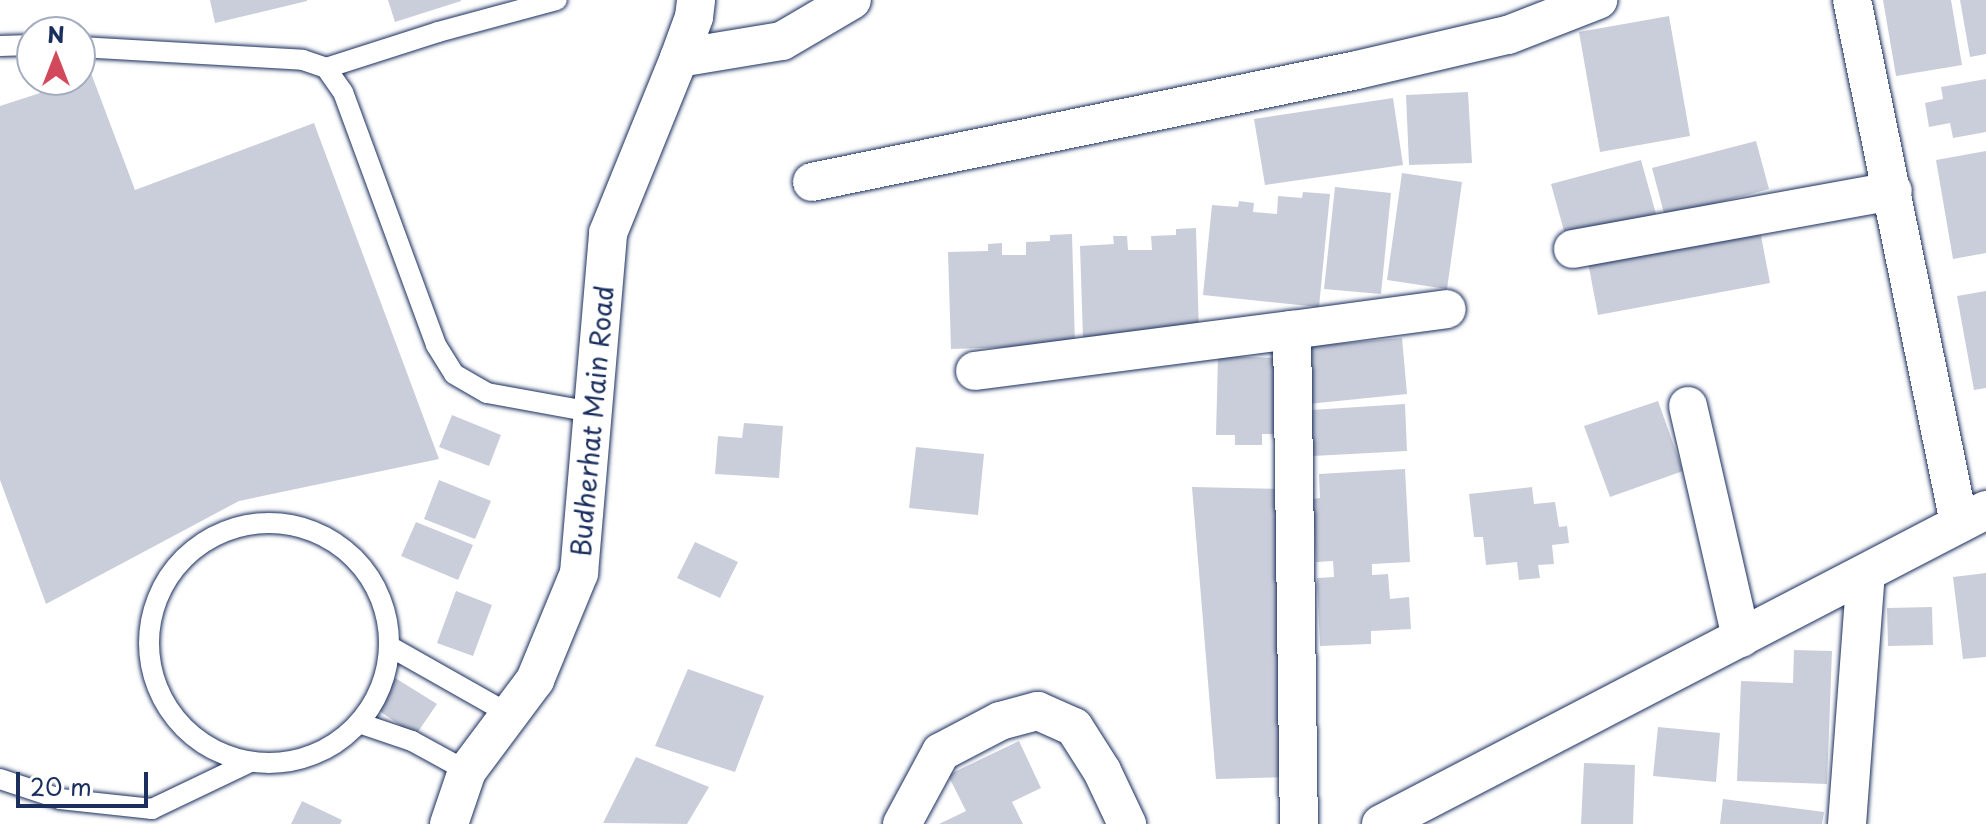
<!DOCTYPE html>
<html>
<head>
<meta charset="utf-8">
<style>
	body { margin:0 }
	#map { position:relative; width:1986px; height:824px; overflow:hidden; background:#fff; font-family:"Playpen Sans",sans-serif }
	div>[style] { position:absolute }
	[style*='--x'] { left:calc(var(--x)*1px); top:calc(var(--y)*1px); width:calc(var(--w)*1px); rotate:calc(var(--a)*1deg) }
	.building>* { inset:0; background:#caceda }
	.roads { filter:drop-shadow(0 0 2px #1b2f5e) drop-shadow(0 0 2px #1b2f5e) }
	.service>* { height:20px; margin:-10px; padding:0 10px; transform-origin:10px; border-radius:10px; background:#fff }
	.service>.ring { margin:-10px; padding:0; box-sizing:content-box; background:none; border:20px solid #fff; border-radius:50% }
	.minor>* { height:38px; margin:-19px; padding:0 19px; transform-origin:19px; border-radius:19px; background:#fff }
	span { translate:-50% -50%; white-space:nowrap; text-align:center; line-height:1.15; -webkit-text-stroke:6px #fff; paint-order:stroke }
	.street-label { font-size:26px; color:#1b2f5e }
	.north { position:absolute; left:16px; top:16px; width:80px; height:80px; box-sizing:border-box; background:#fff; border:2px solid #a4acbf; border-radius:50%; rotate:0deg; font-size:22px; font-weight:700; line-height:32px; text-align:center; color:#1b2f5e }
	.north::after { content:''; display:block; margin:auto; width:28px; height:36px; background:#d1495b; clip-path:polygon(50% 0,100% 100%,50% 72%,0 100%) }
	.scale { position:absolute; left:16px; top:772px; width:132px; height:36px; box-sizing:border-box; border:4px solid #1b2f5e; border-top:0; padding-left:10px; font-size:24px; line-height:28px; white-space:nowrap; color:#1b2f5e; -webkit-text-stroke:6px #fff; paint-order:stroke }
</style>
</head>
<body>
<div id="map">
	<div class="building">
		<div style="clip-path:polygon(210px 0,307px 0,307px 1px,215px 23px)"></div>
		<div style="clip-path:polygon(388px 0,461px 0,461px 1px,395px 22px)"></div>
		<div style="clip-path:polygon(1883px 0,1951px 0,1962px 65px,1896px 76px)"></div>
		<div style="clip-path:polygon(1960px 0,1986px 0,1986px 54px,1970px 57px)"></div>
		<div style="clip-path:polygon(1669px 16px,1690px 136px,1600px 152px,1579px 32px)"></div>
		<div style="clip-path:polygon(91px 73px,135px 190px,314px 123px,439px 459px,239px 501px,46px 604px,0 480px,0 106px,80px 80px)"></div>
		<div style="clip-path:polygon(1986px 79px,1986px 132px,1953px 138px,1950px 123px,1929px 127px,1925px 103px,1943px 99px,1941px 87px)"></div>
		<div style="clip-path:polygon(1468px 92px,1472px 163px,1409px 165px,1406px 95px)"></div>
		<div style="clip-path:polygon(1393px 98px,1403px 165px,1265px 185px,1254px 119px)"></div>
		<div style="clip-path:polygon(1756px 141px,1769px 189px,1665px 217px,1652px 168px)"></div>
		<div style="clip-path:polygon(1986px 151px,1986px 253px,1953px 259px,1936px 160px)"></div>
		<div style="clip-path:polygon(1641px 160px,1656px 214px,1566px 238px,1551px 184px)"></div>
		<div style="clip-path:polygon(1402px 173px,1462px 182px,1447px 289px,1387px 280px)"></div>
		<div style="clip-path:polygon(1335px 187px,1391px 193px,1381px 294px,1324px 289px)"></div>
		<div style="clip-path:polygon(1303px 192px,1330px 194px,1319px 307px,1203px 295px,1212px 205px,1238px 207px,1239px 201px,1254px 203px,1253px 212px,1277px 214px,1278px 196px,1302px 198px)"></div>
		<div style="clip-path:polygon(1759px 225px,1770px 283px,1598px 315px,1587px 257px)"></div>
		<div style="clip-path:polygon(1196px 228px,1199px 334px,1083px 338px,1080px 246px,1114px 244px,1113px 236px,1127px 236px,1128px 250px,1152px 250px,1151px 236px,1176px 235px,1176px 229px)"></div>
		<div style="clip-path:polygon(1072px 234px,1075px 345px,951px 349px,948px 252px,988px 251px,988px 244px,1002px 243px,1002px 255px,1026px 255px,1026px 242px,1050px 241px,1050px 235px)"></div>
		<div style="clip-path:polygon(1986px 291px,1986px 388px,1974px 390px,1957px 296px)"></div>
		<div style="clip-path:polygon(1402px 338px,1407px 394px,1308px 404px,1303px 347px)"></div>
		<div style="clip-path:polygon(1218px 356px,1280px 358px,1278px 434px,1262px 434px,1262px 445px,1235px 445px,1235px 435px,1216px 435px)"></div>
		<div style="clip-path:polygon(1658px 401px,1683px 471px,1610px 497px,1584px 426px)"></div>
		<div style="clip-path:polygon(1405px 404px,1407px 451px,1313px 456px,1311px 410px)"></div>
		<div style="clip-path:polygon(452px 415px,501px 435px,489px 466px,439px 447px)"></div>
		<div style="clip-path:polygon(744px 423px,783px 426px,779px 478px,715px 474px,718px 436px,742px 438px)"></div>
		<div style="clip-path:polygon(916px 447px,984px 454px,978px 515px,909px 508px)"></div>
		<div style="clip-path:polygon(1405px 469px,1410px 562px,1372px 564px,1372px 575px,1388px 574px,1390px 599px,1409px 597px,1411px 629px,1371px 631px,1371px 644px,1320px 646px,1317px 578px,1334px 577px,1333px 561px,1316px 562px,1313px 499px,1320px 498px,1319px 474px)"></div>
		<div style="clip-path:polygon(439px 480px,491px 501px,475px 539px,424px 519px)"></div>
		<div style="clip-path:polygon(1192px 487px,1282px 489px,1288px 777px,1216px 779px)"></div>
		<div style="clip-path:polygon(1532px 487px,1534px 504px,1555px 502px,1559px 527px,1567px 526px,1569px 543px,1552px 545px,1554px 564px,1538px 565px,1540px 578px,1519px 580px,1517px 562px,1486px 565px,1483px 537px,1474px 537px,1469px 494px)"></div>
		<div style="clip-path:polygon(416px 522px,473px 545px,458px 580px,401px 556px)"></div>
		<div style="clip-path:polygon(695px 542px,738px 562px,720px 598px,677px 578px)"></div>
		<div style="clip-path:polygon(1986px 573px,1986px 657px,1963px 659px,1953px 577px)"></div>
		<div style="clip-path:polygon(456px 591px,492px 605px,473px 656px,437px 643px)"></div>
		<div style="clip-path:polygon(1932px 607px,1933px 645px,1888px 646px,1887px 608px)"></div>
		<div style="clip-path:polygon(1794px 650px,1832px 651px,1827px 784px,1737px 781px,1741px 681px,1793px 683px)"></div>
		<div style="clip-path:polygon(688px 669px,764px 696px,735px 772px,655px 746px)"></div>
		<div style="clip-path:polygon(392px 676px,437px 704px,415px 736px,374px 707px)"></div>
		<div style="clip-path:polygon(1658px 727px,1720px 733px,1716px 782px,1653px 776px)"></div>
		<div style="clip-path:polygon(1019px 741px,1041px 788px,1012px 802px,1023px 824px,939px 824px,966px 811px,948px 775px)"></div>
		<div style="clip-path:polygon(636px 757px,709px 787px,687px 824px,603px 823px)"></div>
		<div style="clip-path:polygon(1584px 763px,1635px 765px,1633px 824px,1581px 824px)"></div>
		<div style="clip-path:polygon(1723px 799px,1824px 812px,1822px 824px,1720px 824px)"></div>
		<div style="clip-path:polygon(302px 801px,342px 820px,340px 824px,291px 824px)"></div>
	</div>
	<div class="roads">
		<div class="service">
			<div style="--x:0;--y:46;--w:32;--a:-2"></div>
			<div style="--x:80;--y:47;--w:223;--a:3.3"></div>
			<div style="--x:303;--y:60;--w:24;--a:19"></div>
			<div style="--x:326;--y:68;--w:29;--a:55"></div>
			<div style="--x:343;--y:92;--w:270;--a:69.8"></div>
			<div style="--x:436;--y:345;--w:34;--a:58"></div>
			<div style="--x:454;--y:374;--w:38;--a:30"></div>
			<div style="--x:487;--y:393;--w:107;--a:10.3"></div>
			<div style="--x:326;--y:68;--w:118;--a:-17.8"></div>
			<div style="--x:438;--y:32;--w:123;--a:-15.1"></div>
			<div class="ring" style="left:149px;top:523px;width:220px;height:220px"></div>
			<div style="--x:389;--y:646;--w:138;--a:29.5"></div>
			<div style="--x:359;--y:723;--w:56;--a:18.8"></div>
			<div style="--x:412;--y:741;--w:63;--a:28.6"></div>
			<div style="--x:0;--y:779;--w:63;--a:18.4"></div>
			<div style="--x:60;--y:799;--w:93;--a:6.2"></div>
			<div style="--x:152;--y:809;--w:109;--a:-25.6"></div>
		</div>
		<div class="minor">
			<div style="--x:1852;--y:0;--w:534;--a:78.44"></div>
			<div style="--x:679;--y:58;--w:104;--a:-9.4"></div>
			<div style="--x:782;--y:41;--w:81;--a:-30.4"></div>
			<div style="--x:812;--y:182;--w:556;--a:-11.61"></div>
			<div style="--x:1357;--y:70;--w:155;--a:-13.1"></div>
			<div style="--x:1508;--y:35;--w:97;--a:-21.3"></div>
			<div style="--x:1573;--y:249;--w:325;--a:-10.3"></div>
			<div style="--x:1292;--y:330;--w:156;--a:-7.7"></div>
			<div style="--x:975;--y:371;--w:320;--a:-7.4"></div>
			<div style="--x:1292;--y:330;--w:494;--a:89.2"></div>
			<div style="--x:1688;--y:406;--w:238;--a:77.1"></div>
			<div style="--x:449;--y:824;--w:56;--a:-71.2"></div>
			<div style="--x:467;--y:771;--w:114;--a:-53.2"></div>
			<div style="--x:535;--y:680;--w:116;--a:-67.6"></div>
			<div style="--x:579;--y:573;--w:341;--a:-85.1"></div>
			<div style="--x:608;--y:233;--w:189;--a:-67.9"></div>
			<div style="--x:679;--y:58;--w:44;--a:-69.9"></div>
			<div style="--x:694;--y:17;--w:17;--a:-83"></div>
			<div style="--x:902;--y:824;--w:82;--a:-61.6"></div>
			<div style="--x:941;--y:752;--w:67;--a:-27.7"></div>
			<div style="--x:1000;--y:721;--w:39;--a:-15"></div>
			<div style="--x:1038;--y:711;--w:39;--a:24"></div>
			<div style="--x:1074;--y:727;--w:52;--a:57.5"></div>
			<div style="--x:1102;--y:771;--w:59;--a:64.7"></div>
			<div style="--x:1381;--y:824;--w:682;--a:-27.43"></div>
			<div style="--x:1847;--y:824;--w:251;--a:-85.7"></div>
		</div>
	</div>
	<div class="street-label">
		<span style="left:592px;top:421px;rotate:-85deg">Budherhat Main Road</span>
	</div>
	<div class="north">N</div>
	<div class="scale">20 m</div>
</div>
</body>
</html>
